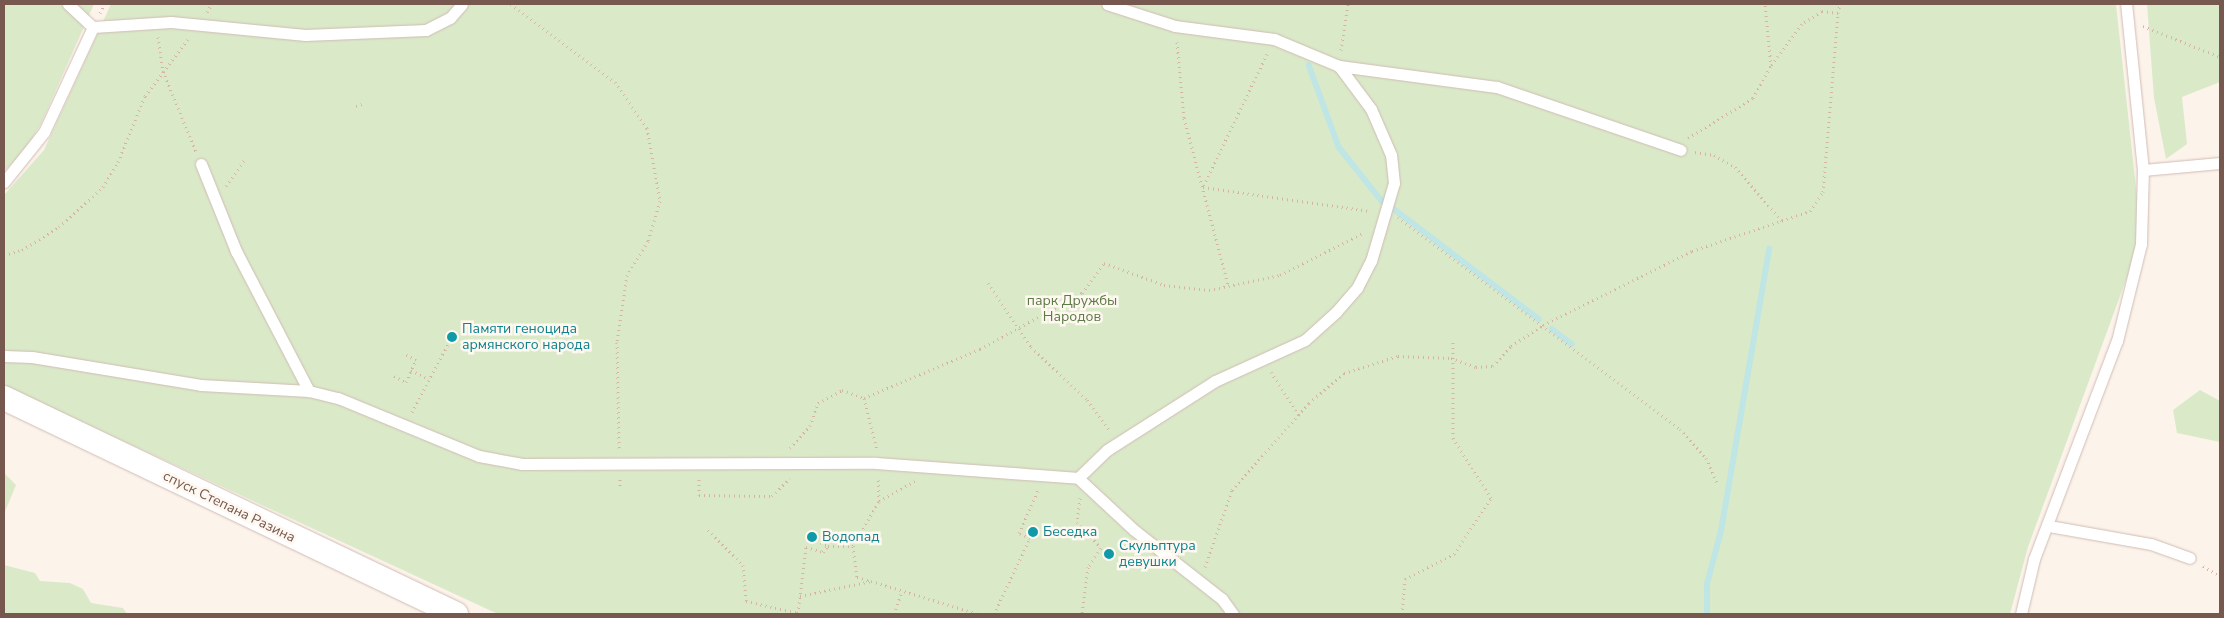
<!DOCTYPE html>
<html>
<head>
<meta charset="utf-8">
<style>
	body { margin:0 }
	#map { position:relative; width:2224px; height:618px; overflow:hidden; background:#fcf3eb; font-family:"Nunito Sans",sans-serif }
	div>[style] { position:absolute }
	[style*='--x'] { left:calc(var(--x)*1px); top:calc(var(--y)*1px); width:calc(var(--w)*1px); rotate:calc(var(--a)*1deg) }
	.green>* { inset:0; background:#daeac9 }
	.stream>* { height:5.5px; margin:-2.75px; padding:0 2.75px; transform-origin:2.75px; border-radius:2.75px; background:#bfe5e5 }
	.path>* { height:3px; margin-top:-1.5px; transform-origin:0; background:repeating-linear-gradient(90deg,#d6b3a6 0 1px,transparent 0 5px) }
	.roads { filter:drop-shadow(0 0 1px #d0bcb3) drop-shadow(0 0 1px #d0bcb3) }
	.service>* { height:11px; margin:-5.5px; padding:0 5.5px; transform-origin:5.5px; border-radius:5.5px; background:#fff }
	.minor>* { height:24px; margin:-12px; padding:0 12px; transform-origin:12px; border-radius:12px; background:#fff }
	.dots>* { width:14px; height:14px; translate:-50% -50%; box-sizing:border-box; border:2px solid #fef8f1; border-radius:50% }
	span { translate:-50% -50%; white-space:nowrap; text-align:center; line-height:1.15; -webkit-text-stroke:5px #fef8f1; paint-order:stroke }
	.park-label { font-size:14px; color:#5d7b46 }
	.culture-label { font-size:14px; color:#0d838f }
	.left { translate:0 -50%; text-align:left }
	.street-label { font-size:14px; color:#76584e }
	.frame { position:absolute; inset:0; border:5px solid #76584e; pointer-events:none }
</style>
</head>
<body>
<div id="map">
	<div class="green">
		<div style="clip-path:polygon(4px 4px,94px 4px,41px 124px,23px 153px,4px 171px)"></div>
		<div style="clip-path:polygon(111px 4px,2116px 4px,2139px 215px,2134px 258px,2028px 547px,2010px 614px,498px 614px,4px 386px,4px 195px,44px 150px)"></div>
		<div style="clip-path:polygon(2147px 4px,2220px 4px,2220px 82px,2182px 97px,2187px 144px,2166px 159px,2154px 98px)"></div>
		<div style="clip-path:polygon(2200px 390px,2220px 401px,2220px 442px,2177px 433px,2173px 410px)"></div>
		<div style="clip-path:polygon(4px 473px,16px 485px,4px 514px)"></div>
		<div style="clip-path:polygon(4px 565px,35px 573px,40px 581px,70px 583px,83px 589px,91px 603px,123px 608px,127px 614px,4px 614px)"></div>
	</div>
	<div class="stream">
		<div style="--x:1309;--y:65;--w:87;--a:69.9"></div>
		<div style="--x:1339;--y:147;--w:69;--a:51.5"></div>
		<div style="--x:1394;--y:209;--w:182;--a:37.2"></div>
		<div style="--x:1552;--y:329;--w:25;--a:37"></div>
		<div style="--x:1707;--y:614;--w:30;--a:-90"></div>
		<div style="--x:1707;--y:584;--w:55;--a:-75.2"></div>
		<div style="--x:1721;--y:531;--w:286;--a:-80.3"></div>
	</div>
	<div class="path">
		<div style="--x:511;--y:4;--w:130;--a:36.9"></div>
		<div style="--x:615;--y:82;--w:56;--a:55.2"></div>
		<div style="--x:647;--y:128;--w:74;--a:79.9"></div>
		<div style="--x:660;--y:201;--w:42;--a:106.7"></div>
		<div style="--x:648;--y:241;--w:40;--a:122"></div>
		<div style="--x:627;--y:275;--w:68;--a:98.5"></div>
		<div style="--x:617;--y:342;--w:108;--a:88.9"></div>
		<div style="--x:207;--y:12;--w:9;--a:-58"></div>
		<div style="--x:100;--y:13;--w:10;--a:-66"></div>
		<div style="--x:1838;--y:13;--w:9;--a:-77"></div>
		<div style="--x:2143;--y:26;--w:83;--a:21.9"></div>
		<div style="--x:158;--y:37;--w:34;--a:82"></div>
		<div style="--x:163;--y:71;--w:87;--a:67.8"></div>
		<div style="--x:1177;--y:42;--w:76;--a:84.7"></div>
		<div style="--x:1184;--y:118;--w:173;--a:75.2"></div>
		<div style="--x:1341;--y:50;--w:47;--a:-81.3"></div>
		<div style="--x:1267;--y:54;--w:148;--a:115.7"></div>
		<div style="--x:1203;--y:187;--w:169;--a:8.2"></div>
		<div style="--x:356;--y:106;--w:6;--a:-18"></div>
		<div style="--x:1688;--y:138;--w:76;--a:-31.6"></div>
		<div style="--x:1753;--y:98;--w:37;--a:-61"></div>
		<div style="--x:1695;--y:152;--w:19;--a:9"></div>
		<div style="--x:1714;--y:155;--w:24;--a:30"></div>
		<div style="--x:1735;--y:167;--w:72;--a:49"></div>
		<div style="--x:226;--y:186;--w:32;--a:-55"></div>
		<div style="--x:1398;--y:217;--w:353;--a:36.9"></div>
		<div style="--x:1680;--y:429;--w:39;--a:48"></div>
		<div style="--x:1706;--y:458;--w:27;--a:66"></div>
		<div style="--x:4;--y:255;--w:19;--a:-16"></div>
		<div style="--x:22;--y:250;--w:44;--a:-31.9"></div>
		<div style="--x:59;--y:227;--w:59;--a:-42.3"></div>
		<div style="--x:103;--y:187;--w:29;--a:-59"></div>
		<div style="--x:118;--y:162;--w:71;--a:-67.8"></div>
		<div style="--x:145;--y:96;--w:71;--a:-53"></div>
		<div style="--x:988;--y:283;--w:77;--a:56.1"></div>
		<div style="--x:1031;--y:347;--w:77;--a:43.4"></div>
		<div style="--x:1087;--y:400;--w:37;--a:54"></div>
		<div style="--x:411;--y:370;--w:20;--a:27"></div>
		<div style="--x:1271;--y:372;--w:51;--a:56.9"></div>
		<div style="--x:394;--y:376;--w:13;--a:27"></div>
		<div style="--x:406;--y:382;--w:24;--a:-66"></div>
		<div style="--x:416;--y:360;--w:13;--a:-151"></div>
		<div style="--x:864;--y:398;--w:126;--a:-22.9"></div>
		<div style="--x:980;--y:349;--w:116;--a:-28.8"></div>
		<div style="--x:1082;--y:293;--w:37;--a:-54"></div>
		<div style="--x:1104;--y:263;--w:64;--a:20.1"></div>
		<div style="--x:1164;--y:285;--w:45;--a:6.3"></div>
		<div style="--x:1209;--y:290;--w:73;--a:-11.9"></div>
		<div style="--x:1280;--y:275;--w:93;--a:-26.8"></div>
		<div style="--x:412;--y:412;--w:79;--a:-62.1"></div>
		<div style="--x:790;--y:448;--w:30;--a:-48"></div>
		<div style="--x:810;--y:426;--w:24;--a:-71"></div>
		<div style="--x:818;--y:403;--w:27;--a:-28"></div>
		<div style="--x:842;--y:390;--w:23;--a:20"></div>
		<div style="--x:864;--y:398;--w:54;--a:76"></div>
		<div style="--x:620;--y:479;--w:8;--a:90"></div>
		<div style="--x:699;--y:479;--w:16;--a:90"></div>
		<div style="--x:699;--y:495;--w:73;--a:0.8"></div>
		<div style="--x:772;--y:496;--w:25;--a:-45"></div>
		<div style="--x:1080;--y:498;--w:24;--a:97"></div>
		<div style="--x:1077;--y:522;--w:35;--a:47"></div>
		<div style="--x:1101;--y:548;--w:23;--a:124"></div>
		<div style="--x:1088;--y:567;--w:47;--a:97.3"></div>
		<div style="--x:879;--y:501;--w:41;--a:-29.1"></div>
		<div style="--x:708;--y:530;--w:49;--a:45"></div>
		<div style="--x:743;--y:565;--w:36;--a:85"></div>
		<div style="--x:746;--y:601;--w:53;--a:13"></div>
		<div style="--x:798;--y:613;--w:66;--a:-83.1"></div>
		<div style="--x:806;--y:547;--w:18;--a:16"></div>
		<div style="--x:823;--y:552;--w:8;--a:-50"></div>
		<div style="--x:807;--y:536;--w:23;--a:25"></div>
		<div style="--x:828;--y:546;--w:25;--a:0"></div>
		<div style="--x:853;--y:546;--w:52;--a:-60"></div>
		<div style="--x:879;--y:501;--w:23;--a:-92"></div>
		<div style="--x:853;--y:546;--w:31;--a:83"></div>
		<div style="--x:857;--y:577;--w:14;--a:17"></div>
		<div style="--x:2203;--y:566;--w:20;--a:30"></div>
		<div style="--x:1205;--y:567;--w:82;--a:-70.7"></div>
		<div style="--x:1232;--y:490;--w:116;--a:-48.5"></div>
		<div style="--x:1309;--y:403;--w:46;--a:-40.6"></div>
		<div style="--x:1344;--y:373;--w:57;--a:-17.5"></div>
		<div style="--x:1398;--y:356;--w:53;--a:2.2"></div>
		<div style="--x:1451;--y:358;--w:27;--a:20"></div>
		<div style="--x:1476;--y:367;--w:17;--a:-3"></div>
		<div style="--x:1493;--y:366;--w:27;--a:-48"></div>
		<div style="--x:1511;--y:346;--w:38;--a:-33"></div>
		<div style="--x:1543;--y:325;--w:166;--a:-26.4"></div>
		<div style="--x:1692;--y:251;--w:125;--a:-18.7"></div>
		<div style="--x:1810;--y:211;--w:23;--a:-56"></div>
		<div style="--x:1823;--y:192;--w:180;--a:-85.2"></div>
		<div style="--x:1838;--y:13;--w:16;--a:-173"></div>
		<div style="--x:1822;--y:11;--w:24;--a:147"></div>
		<div style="--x:1802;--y:24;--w:52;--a:126.4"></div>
		<div style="--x:1771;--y:66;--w:62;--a:-95.5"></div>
		<div style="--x:800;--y:596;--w:73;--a:-11.9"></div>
		<div style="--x:871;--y:581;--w:112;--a:17.1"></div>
		<div style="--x:894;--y:614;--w:24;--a:-71"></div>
		<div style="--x:994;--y:614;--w:84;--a:-64.7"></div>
		<div style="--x:1030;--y:538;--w:12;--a:-156"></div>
		<div style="--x:1019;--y:533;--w:47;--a:-66.2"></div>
		<div style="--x:1402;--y:614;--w:35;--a:-85"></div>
		<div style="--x:1405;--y:579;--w:55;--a:-27"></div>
		<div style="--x:1454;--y:554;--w:67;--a:-56.5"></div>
		<div style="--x:1491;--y:498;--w:71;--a:-122.3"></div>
		<div style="--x:1453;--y:438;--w:99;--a:-90"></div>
	</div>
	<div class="roads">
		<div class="service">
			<div style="--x:68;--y:4;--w:34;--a:43"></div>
			<div style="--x:93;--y:27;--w:78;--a:-3.7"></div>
			<div style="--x:171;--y:22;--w:135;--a:5.5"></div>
			<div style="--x:305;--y:35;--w:121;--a:-2.4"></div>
			<div style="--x:426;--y:30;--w:27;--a:-27"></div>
			<div style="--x:450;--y:18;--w:18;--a:-49"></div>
			<div style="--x:1339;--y:66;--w:159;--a:7.6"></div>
			<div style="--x:1497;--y:87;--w:194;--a:18.9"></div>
			<div style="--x:201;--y:164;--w:94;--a:68.1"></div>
			<div style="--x:236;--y:251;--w:158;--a:62.5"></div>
			<div style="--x:2143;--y:170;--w:77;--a:-5.2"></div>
			<div style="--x:4;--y:182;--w:64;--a:-51.3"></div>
			<div style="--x:44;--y:132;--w:116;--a:-65"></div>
			<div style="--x:4;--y:356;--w:28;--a:2"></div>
			<div style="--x:32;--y:357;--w:171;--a:9.4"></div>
			<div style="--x:201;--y:385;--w:108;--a:3.2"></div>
			<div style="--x:309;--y:391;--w:30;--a:14"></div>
			<div style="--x:338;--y:398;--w:152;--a:22.4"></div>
			<div style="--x:479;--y:456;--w:44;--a:10.5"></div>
			<div style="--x:522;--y:464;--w:354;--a:-0.2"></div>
			<div style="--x:876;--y:463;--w:203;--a:4.2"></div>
			<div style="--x:1078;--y:478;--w:40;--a:-44"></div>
			<div style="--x:1107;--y:450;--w:128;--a:-32.6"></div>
			<div style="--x:1215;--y:381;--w:99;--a:-24.5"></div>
			<div style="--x:1305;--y:340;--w:42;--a:-42.1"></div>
			<div style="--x:1336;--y:312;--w:32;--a:-49"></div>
			<div style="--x:1357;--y:288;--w:30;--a:-63"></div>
			<div style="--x:1371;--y:261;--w:81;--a:-73.6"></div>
			<div style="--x:1394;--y:183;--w:28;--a:-96"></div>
			<div style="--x:1391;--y:155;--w:50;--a:-113.5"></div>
			<div style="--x:1371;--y:109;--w:54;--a:-126.7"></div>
			<div style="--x:1339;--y:66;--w:70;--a:-157.4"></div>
			<div style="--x:1274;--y:39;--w:100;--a:-172.5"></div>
			<div style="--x:1175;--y:26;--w:71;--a:-162.1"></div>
			<div style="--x:1078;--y:478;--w:76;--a:42.9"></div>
			<div style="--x:1134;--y:530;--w:112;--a:38.1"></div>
			<div style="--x:1222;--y:599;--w:19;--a:54"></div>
			<div style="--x:2049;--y:526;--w:104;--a:10"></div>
			<div style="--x:2151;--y:544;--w:41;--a:19.7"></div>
			<div style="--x:2021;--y:614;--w:57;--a:-76.7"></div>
			<div style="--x:2034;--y:559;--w:233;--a:-69.2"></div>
			<div style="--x:2117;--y:341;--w:100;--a:-76.1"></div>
			<div style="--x:2141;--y:244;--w:74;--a:-88.5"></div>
			<div style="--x:2143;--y:170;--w:167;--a:-95.8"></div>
		</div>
		<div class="minor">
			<div style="--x:4;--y:398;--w:501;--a:25.54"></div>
		</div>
	</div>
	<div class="dots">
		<div style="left:452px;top:337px;background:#0f9aa8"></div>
		<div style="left:1033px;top:532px;background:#0f9aa8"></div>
		<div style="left:812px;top:537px;background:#0f9aa8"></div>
		<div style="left:1109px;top:554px;background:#0f9aa8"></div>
	</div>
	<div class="park-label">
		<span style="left:1072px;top:309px">парк Дружбы<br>Народов</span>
	</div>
	<div class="culture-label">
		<span class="left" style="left:462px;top:337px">Памяти геноцида<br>армянского народа</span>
		<span class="left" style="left:1043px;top:532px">Беседка</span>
		<span class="left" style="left:822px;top:537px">Водопад</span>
		<span class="left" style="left:1119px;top:554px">Скульптура<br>девушки</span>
	</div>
	<div class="street-label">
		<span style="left:229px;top:507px;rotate:26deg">спуск Степана Разина</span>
	</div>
	<div class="frame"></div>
</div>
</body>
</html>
